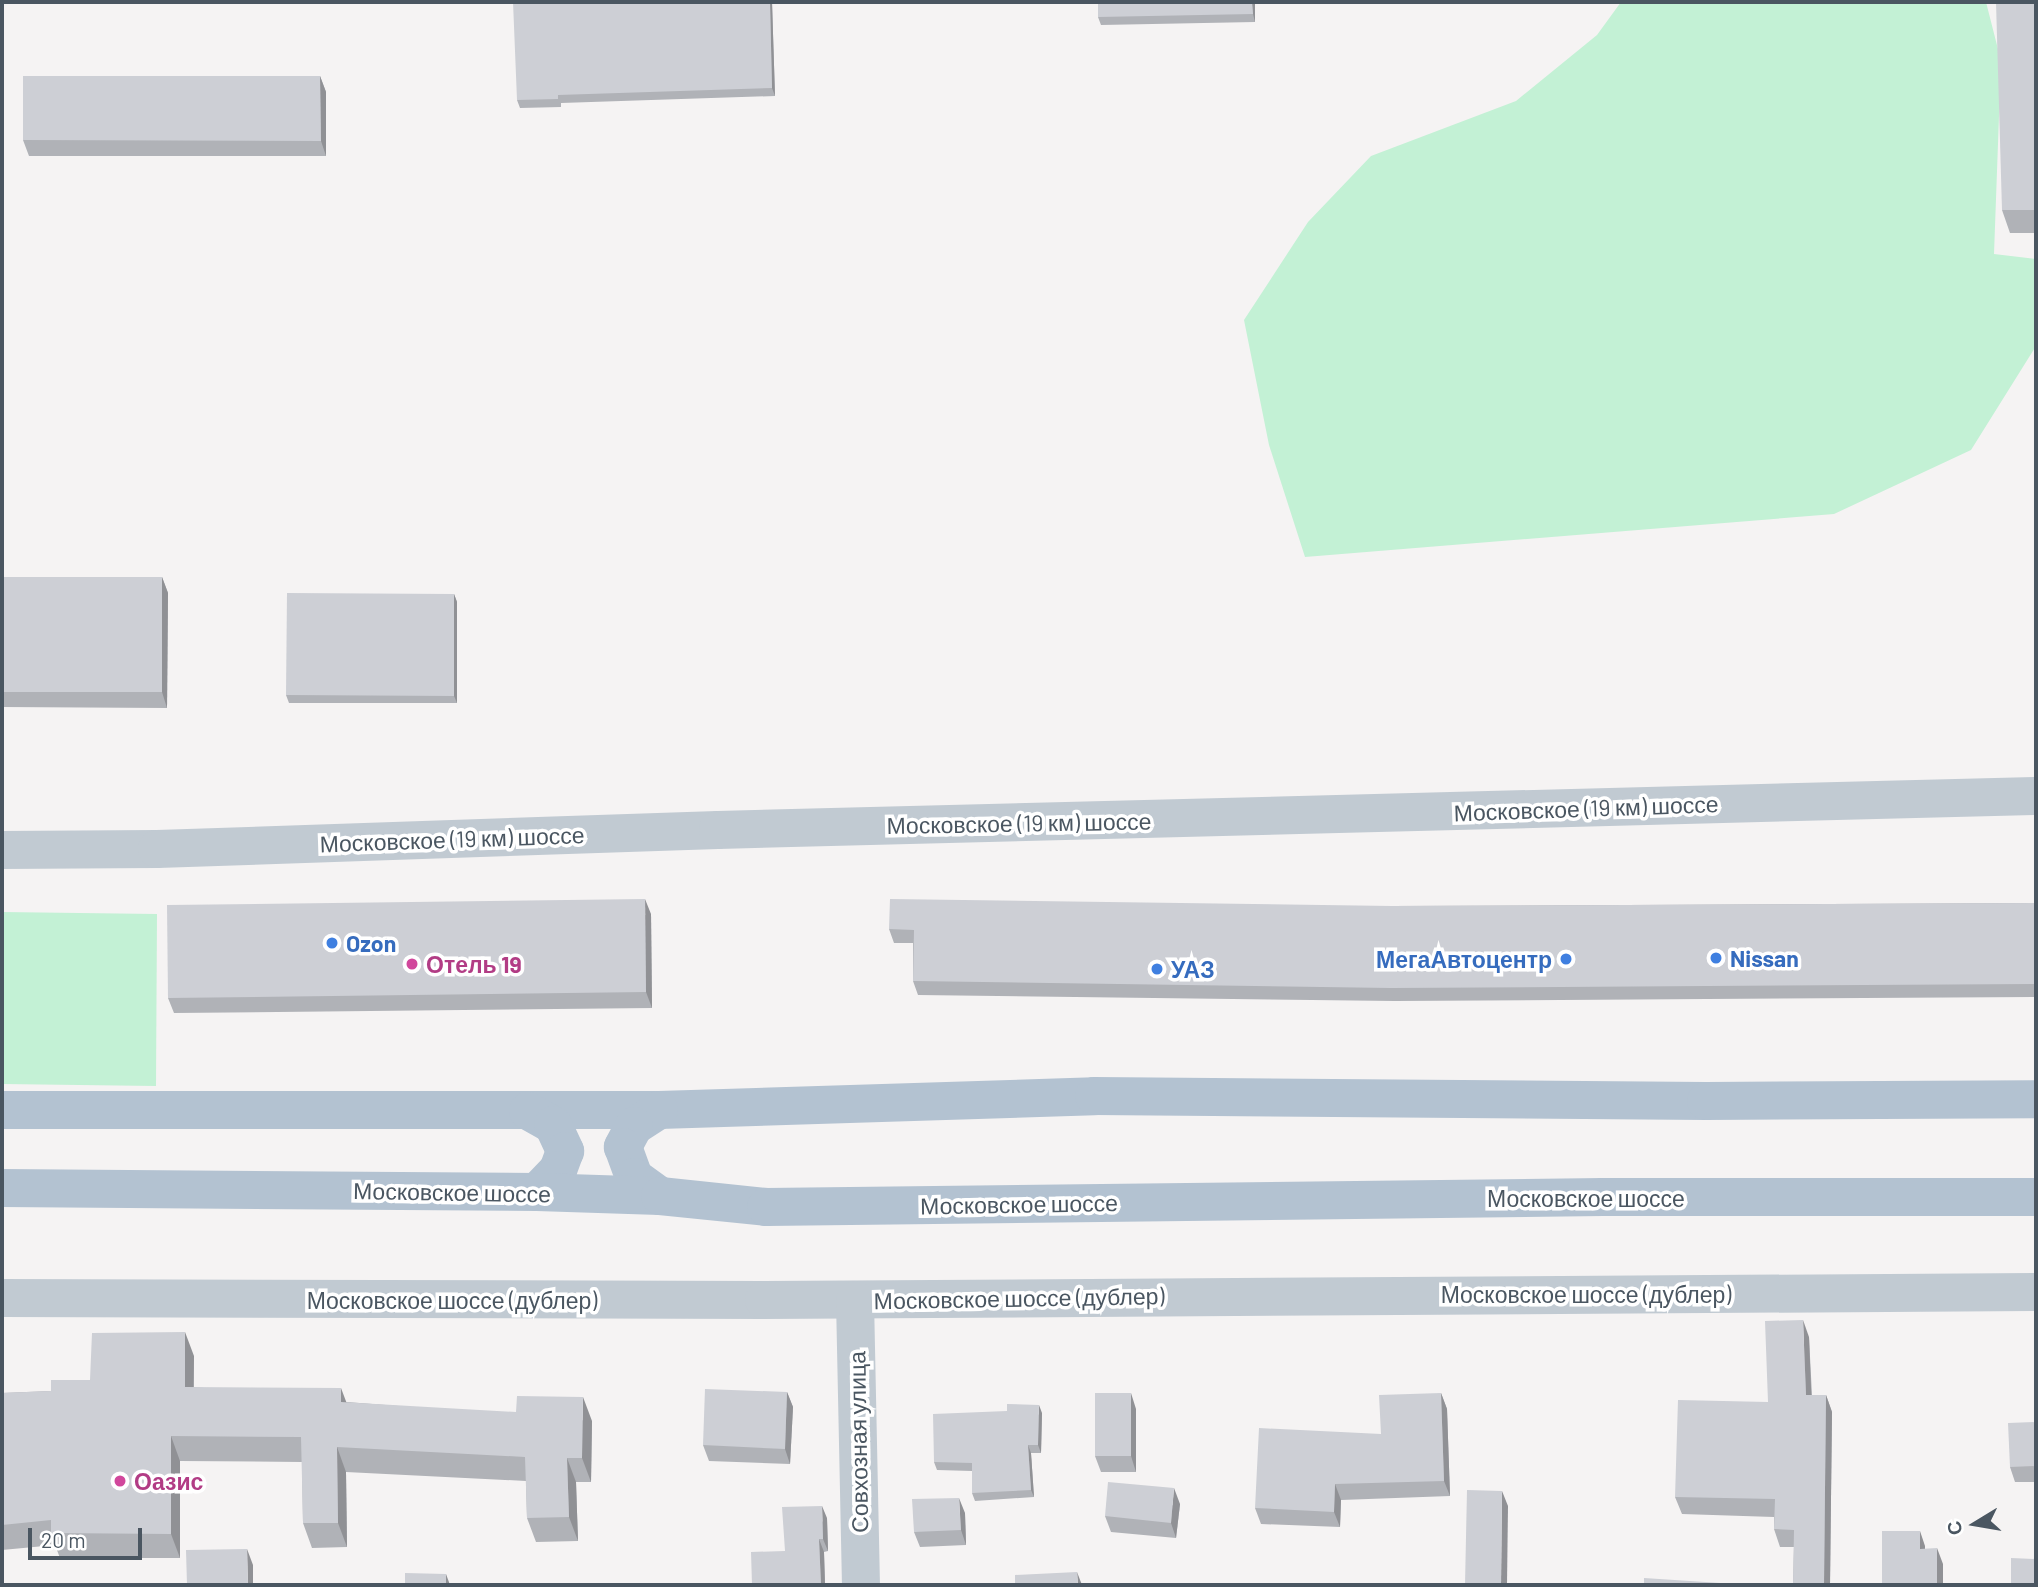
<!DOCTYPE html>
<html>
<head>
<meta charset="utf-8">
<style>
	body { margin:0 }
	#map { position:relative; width:2038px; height:1587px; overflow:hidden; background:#f5f3f3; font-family:Barlow,sans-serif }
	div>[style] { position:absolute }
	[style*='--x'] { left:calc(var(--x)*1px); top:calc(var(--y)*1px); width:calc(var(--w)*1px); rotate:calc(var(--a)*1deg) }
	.green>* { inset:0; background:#c3f1d5 }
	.minor>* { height:38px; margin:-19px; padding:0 19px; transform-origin:19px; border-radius:19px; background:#c1cad2 }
	.major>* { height:38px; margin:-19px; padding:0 19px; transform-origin:19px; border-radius:19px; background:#b3c2d1 }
	.wall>* { inset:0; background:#b0b2b7 }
	.shaded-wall>* { inset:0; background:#909195 }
	.building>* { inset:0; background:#cdcfd5 }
	.dots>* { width:19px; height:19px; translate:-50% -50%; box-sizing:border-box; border:4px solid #fff; border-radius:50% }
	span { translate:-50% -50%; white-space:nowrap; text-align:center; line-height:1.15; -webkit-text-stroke:7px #fff; paint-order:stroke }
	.street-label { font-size:23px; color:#4a5661 }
	.shop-label { font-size:23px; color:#366cbe; font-weight:700 }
	.left { translate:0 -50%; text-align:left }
	.right { translate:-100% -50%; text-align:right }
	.hotel-label { font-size:23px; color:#b23c85; font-weight:700 }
	.frame { position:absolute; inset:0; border:4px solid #4a5661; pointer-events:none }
	.north { position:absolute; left:1940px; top:1489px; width:70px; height:70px; -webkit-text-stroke:5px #fff; paint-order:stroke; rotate:259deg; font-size:19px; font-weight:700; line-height:28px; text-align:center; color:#4a5661 }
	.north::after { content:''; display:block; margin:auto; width:24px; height:32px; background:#4a5661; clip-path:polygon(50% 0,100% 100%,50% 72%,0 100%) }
	.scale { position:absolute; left:28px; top:1528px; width:114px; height:32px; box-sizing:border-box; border:4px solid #4a5661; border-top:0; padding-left:9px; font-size:21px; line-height:24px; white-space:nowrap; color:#4a5661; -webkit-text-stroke:5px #fff; paint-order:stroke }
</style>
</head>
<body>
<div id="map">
	<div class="green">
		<div style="clip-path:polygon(1621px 2px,1986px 2px,2001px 61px,1994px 254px,2036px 259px,2036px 346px,1971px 450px,1834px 514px,1305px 557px,1269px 445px,1244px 320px,1308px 222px,1371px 156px,1516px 101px,1597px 35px)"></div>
		<div style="clip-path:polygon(2px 912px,157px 914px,156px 1086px,2px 1084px)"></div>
	</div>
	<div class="minor">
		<div style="--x:2;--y:850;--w:155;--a:-0.4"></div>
		<div style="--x:157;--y:849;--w:561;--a:-1.94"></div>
		<div style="--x:718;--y:830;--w:1318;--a:-1.48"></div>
		<div style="--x:2;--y:1298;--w:762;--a:0.15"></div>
		<div style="--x:764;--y:1300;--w:1272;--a:-0.36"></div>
		<div style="--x:855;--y:1300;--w:285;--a:88.8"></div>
	</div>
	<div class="major">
		<div style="--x:2;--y:1110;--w:657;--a:0"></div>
		<div style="--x:659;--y:1110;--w:435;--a:-1.8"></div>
		<div style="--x:1094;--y:1096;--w:612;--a:0.47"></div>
		<div style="--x:1706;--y:1101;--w:330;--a:-0.3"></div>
		<div style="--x:659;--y:1110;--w:30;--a:147"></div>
		<div style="--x:634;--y:1126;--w:24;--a:118"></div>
		<div style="--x:623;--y:1147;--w:32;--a:70"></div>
		<div style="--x:634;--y:1177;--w:32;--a:36"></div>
		<div style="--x:528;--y:1111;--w:29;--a:29"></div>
		<div style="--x:553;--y:1125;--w:29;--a:65"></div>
		<div style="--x:565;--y:1151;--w:20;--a:110"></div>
		<div style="--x:558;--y:1170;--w:30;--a:134"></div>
		<div style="--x:2;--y:1188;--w:535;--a:0.43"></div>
		<div style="--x:537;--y:1192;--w:123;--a:1.9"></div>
		<div style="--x:660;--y:1196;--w:107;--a:5.9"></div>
		<div style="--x:766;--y:1207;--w:837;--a:-0.68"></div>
		<div style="--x:1603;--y:1197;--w:433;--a:0"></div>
	</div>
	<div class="wall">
		<div style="clip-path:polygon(772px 2px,775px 96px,561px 103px,561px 107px,520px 108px,517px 100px)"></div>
		<div style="clip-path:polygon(1098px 2px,1255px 2px,1255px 22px,1101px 25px,1098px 17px)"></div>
		<div style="clip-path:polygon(2036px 2px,2036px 233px,2010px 233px,2002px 210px)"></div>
		<div style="clip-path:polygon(320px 76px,326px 92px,326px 156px,29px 156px,23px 140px)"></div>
		<div style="clip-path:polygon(2px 577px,162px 577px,168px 593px,167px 708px,2px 707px)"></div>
		<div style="clip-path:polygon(454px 594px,457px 602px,457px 703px,289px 703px,286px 695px)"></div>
		<div style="clip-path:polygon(2036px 903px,2036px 997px,1395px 1001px,918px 995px,913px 981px,913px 943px,894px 943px,889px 929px,1392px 906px)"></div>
		<div style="clip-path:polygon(651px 914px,652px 1008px,174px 1013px,168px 998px)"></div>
		<div style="clip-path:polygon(1809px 1337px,1812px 1395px,1826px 1395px,1832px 1412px,1830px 1585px,1793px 1585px,1794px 1547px,1780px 1547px,1774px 1529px,1774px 1517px,1682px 1514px,1675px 1497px,1768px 1402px)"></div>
		<div style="clip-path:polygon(194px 1356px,194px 1387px,347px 1402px,592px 1421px,591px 1482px,576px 1482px,578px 1541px,536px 1542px,527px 1518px,526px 1481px,346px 1472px,347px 1547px,312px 1548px,303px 1523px,302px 1462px,180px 1461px,180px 1558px,60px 1558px,55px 1545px,2px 1550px,2px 1393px,51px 1391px,90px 1380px)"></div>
		<div style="clip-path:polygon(787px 1392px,793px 1407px,790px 1464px,709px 1461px,703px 1445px)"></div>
		<div style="clip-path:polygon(1441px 1393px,1447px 1409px,1450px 1496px,1341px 1500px,1340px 1527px,1261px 1524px,1255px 1508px,1381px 1434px)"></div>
		<div style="clip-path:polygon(1136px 1409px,1136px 1472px,1101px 1472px,1095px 1456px)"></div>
		<div style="clip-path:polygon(1042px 1413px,1041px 1453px,1031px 1453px,1034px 1497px,975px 1501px,972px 1493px,972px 1471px,937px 1470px,934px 1462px)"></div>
		<div style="clip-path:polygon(2036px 1422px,2036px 1482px,2015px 1482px,2010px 1467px)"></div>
		<div style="clip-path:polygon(1180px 1504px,1176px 1538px,1111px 1532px,1105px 1516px)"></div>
		<div style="clip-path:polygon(965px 1513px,966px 1545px,920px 1547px,914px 1532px)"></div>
		<div style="clip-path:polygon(827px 1518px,828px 1551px,824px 1552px,825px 1585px,752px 1585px,785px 1551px)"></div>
	</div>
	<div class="shaded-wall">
		<div style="clip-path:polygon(770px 2px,772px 2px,775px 96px,772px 88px)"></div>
		<div style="clip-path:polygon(1252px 2px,1255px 2px,1255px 22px,1253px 14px)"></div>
		<div style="clip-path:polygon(320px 76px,326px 92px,326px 156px,321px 141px)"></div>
		<div style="clip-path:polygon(162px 577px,168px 593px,167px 708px,162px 692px)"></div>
		<div style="clip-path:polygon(454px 594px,457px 602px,457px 703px,454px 696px)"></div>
		<div style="clip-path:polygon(645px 899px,651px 914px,652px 1008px,646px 992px)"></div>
		<div style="clip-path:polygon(1803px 1320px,1809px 1337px,1812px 1413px,1806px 1395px)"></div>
		<div style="clip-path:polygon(185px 1332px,194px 1356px,193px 1411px,185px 1387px)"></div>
		<div style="clip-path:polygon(341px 1388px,350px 1412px,341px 1402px)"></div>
		<div style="clip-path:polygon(787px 1392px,793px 1407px,790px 1464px,785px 1449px)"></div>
		<div style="clip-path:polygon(1131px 1393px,1136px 1409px,1136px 1472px,1131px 1456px)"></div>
		<div style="clip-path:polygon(1441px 1393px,1447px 1409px,1450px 1496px,1444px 1481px)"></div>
		<div style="clip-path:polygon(1826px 1395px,1832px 1412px,1830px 1585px,1824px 1585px)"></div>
		<div style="clip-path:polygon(583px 1397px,592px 1421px,591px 1482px,582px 1458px)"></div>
		<div style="clip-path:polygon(1039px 1405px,1042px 1413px,1041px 1453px,1038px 1445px)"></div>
		<div style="clip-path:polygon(171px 1436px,180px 1461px,180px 1558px,171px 1534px)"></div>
		<div style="clip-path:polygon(1028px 1445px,1031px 1453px,1034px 1497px,1031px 1490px)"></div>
		<div style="clip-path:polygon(337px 1447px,346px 1472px,347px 1547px,338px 1523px)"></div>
		<div style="clip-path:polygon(567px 1458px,576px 1482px,578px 1541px,569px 1517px)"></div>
		<div style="clip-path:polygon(1335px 1484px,1341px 1500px,1340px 1527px,1334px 1512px)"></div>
		<div style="clip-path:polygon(1174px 1488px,1180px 1504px,1176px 1538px,1171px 1523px)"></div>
		<div style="clip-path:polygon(1502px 1491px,1508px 1506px,1507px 1585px,1501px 1585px)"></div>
		<div style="clip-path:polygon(959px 1498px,965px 1513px,966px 1545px,961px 1530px)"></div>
		<div style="clip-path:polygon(822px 1506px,827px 1518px,828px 1551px,823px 1539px)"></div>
		<div style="clip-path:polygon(1920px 1531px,1925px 1546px,1925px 1564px,1920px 1549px)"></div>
		<div style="clip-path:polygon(819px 1539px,824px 1552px,825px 1585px,821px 1585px)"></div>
		<div style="clip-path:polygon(1937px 1548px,1943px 1564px,1943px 1585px,1937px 1585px)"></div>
		<div style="clip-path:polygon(247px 1549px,253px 1565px,253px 1585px,248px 1585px)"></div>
		<div style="clip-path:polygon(1077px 1572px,1082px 1585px,1078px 1585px)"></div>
		<div style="clip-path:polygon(446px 1574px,450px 1585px,446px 1585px)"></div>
	</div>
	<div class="building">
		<div style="clip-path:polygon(513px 2px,770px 2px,772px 88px,558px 95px,558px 99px,517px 100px)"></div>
		<div style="clip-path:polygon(1098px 2px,1252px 2px,1253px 14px,1098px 17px)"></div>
		<div style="clip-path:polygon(1996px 2px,2036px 2px,2036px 210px,2002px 210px)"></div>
		<div style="clip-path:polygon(23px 76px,320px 76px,321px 141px,23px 140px)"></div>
		<div style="clip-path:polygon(2px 577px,162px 577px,162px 692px,2px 692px)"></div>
		<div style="clip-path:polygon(287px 593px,454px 594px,454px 696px,286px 695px)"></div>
		<div style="clip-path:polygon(645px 899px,646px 992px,168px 998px,167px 905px)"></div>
		<div style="clip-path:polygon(890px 899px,1392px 906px,2036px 903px,2036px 984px,1391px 988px,913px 981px,914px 930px,889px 929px)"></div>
		<div style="clip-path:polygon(1803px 1320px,1806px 1395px,1826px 1395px,1824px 1585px,1793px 1585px,1794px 1530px,1774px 1529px,1775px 1499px,1675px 1497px,1678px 1400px,1768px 1402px,1765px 1321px)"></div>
		<div style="clip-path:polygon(185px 1332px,185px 1387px,341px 1388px,341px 1402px,516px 1412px,517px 1396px,583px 1397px,582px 1458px,567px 1458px,569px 1517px,527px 1518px,525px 1457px,337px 1447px,338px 1523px,303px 1523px,301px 1437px,171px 1436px,171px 1534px,51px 1533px,51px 1520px,2px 1525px,2px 1393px,51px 1391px,51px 1380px,90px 1380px,92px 1333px)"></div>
		<div style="clip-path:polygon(705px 1389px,787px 1392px,785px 1449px,703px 1445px)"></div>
		<div style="clip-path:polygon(1095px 1393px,1131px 1393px,1131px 1456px,1095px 1456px)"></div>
		<div style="clip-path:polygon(1441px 1393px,1444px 1481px,1335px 1484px,1334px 1512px,1255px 1508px,1259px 1428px,1381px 1434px,1379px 1395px)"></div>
		<div style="clip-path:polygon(1007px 1404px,1039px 1405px,1038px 1445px,1028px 1445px,1031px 1490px,972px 1493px,972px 1463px,934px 1462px,933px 1414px,1007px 1411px)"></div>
		<div style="clip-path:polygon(2036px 1422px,2036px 1466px,2010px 1467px,2008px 1423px)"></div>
		<div style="clip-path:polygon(1108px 1482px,1174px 1488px,1171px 1523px,1105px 1516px)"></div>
		<div style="clip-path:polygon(1467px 1490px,1502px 1491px,1501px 1585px,1465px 1585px)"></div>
		<div style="clip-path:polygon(959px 1498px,961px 1530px,914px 1532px,912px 1499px)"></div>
		<div style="clip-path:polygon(822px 1506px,823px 1539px,819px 1539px,821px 1585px,752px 1585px,751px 1552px,785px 1551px,782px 1507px)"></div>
		<div style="clip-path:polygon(1882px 1531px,1920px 1531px,1920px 1549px,1937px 1548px,1937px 1585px,1882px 1585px)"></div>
		<div style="clip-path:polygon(247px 1549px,248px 1585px,187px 1585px,186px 1550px)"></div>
		<div style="clip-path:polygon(2011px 1558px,2036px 1559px,2036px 1585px,2011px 1585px)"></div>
		<div style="clip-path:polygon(1077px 1572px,1078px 1585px,1015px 1585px,1015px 1575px)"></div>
		<div style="clip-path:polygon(405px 1573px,446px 1574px,446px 1585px,405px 1585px)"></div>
		<div style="clip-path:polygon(1644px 1578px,1751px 1585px,1644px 1585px)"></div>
	</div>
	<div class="dots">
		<div style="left:332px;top:943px;background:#3f7fe0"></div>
		<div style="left:1716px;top:958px;background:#3f7fe0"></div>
		<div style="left:1566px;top:959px;background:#3f7fe0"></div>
		<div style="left:412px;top:964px;background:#d1479c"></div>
		<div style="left:1157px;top:969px;background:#3f7fe0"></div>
		<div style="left:120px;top:1481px;background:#d1479c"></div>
	</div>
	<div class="street-label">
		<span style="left:1586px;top:808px;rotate:-2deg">Московское (19 км) шоссе</span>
		<span style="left:1019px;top:823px;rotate:-1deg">Московское (19 км) шоссе</span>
		<span style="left:452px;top:839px;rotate:-2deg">Московское (19 км) шоссе</span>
		<span style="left:452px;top:1192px;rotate:1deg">Московское шоссе</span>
		<span style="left:1586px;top:1198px">Московское шоссе</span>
		<span style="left:1019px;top:1204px;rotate:-1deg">Московское шоссе</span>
		<span style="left:1586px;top:1294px">Московское шоссе (дублер)</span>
		<span style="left:1019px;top:1298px;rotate:-1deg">Московское шоссе (дублер)</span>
		<span style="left:452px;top:1300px">Московское шоссе (дублер)</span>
		<span style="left:858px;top:1442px;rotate:-91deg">Совхозная улица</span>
	</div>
	<div class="shop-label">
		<span class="left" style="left:346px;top:943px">Ozon</span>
		<span class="left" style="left:1730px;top:958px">Nissan</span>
		<span class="right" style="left:1552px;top:959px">МегаАвтоцентр</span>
		<span class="left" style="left:1171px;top:969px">УАЗ</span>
	</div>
	<div class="hotel-label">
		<span class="left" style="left:426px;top:964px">Отель 19</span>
		<span class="left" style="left:134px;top:1481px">Оазис</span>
	</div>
	<div class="frame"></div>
	<div class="north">С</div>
	<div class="scale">20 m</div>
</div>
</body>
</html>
